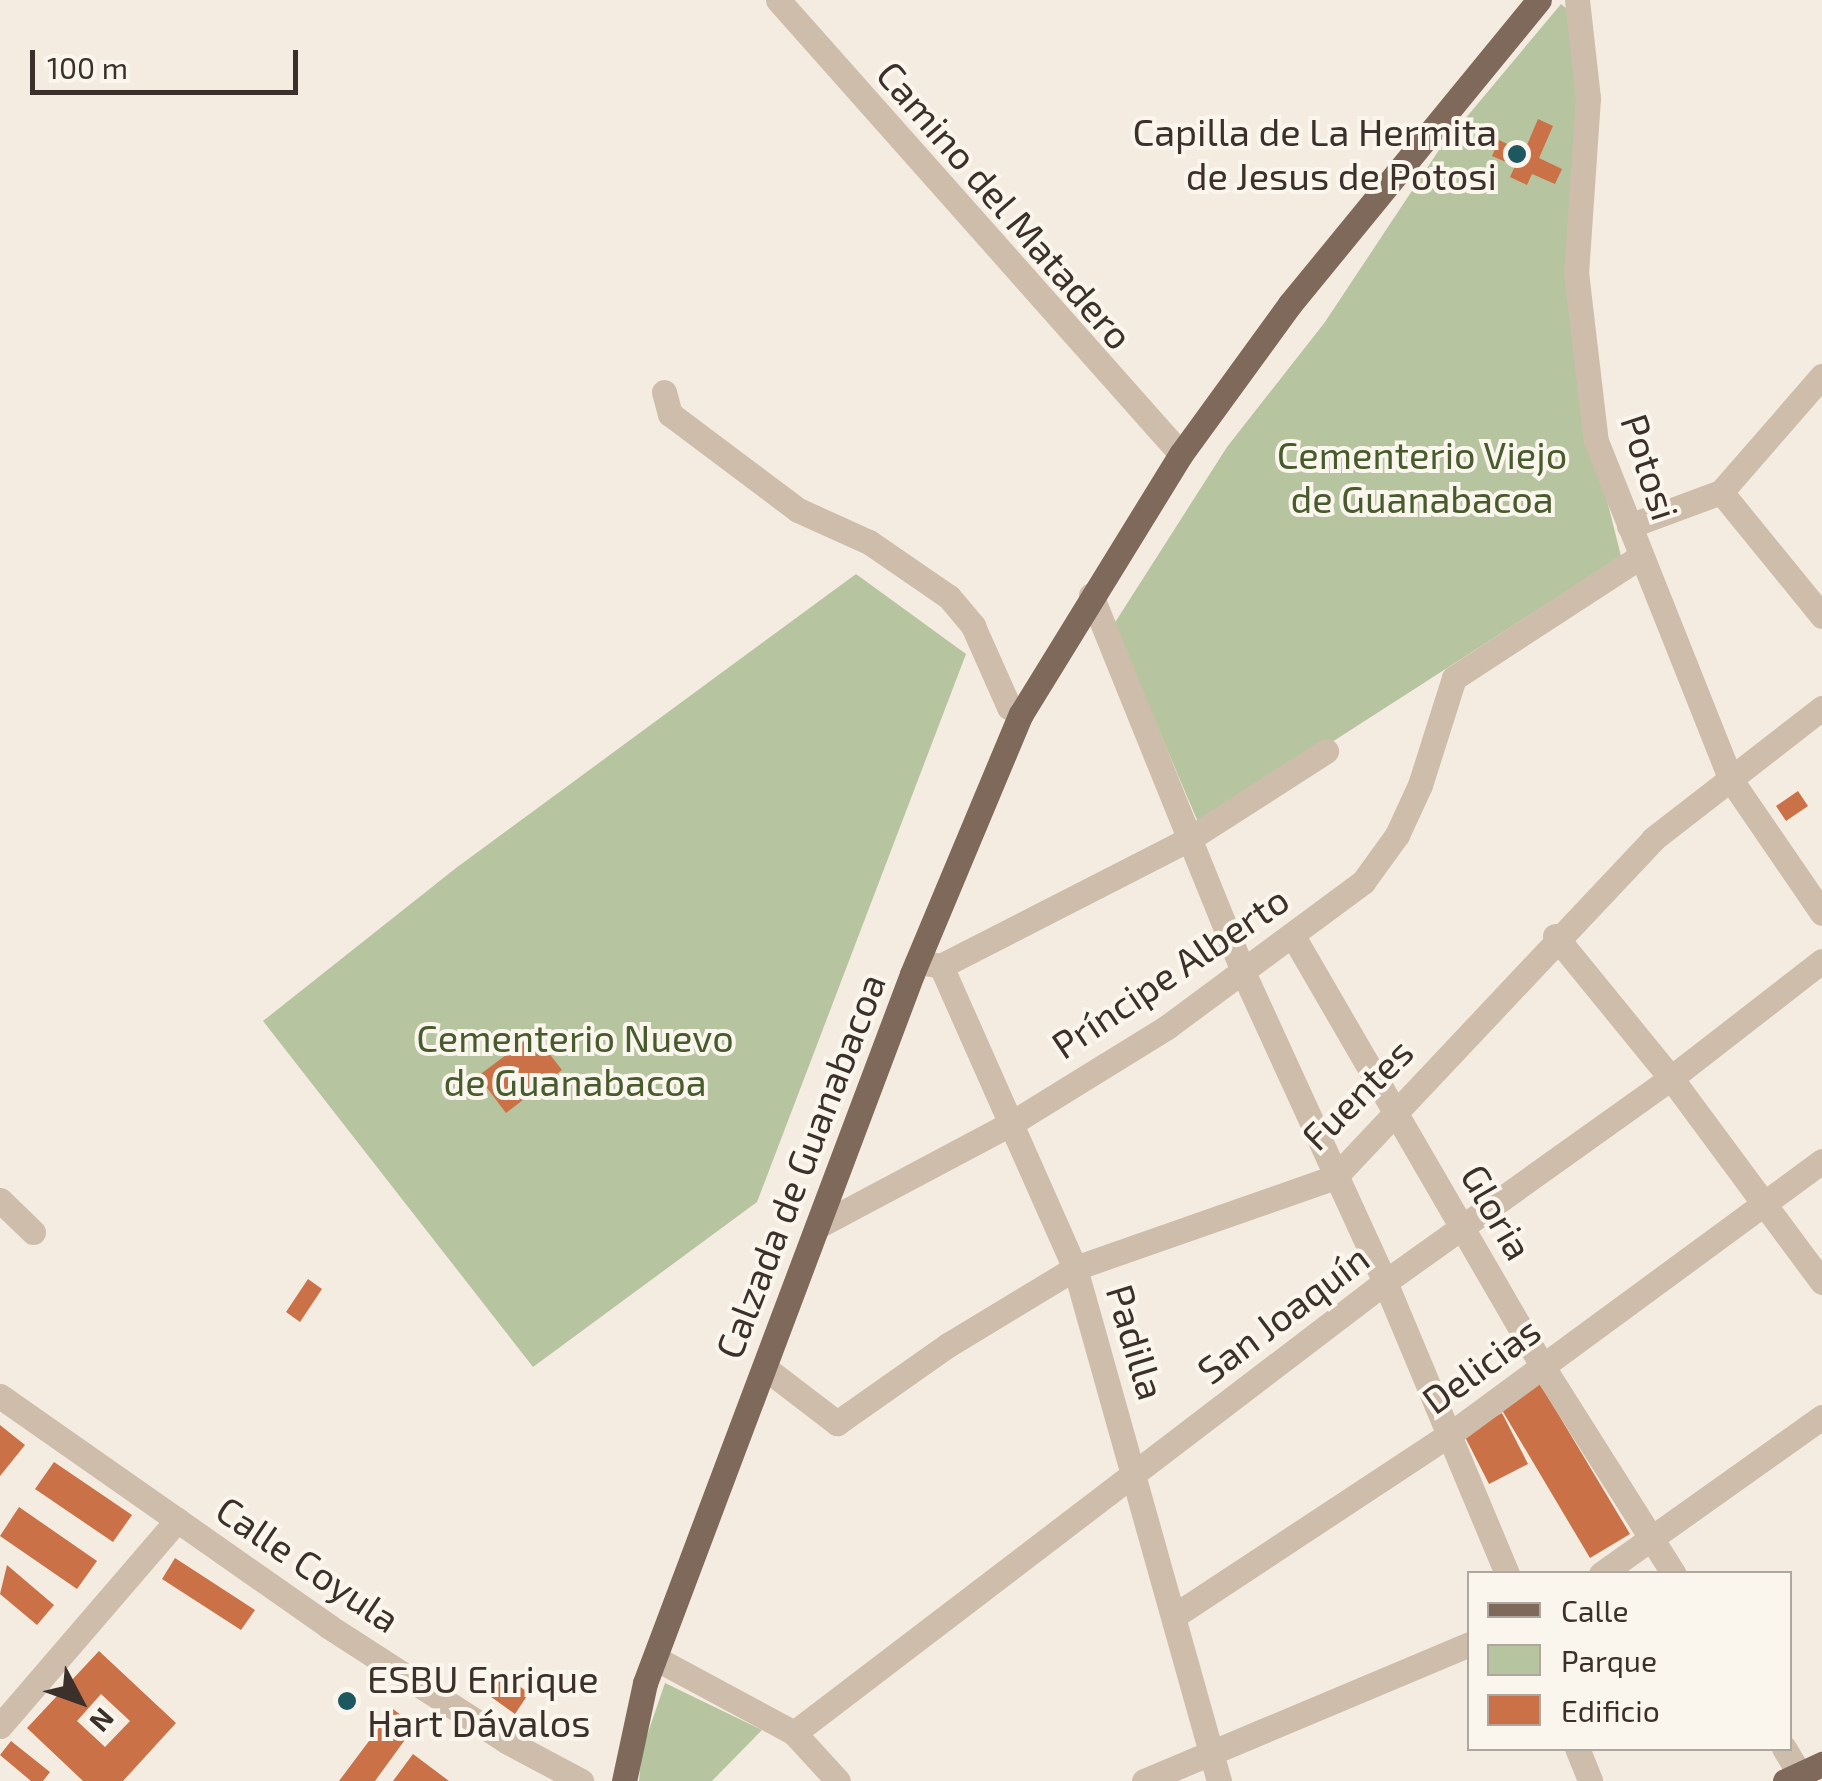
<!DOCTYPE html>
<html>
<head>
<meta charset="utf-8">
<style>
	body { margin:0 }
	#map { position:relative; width:1822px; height:1781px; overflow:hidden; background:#f4ece0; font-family:"Exo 2",sans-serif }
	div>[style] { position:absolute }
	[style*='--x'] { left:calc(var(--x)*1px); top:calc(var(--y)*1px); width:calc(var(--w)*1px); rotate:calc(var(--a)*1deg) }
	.green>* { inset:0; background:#b6c59f }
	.building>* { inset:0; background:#cb7147 }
	.minor>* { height:25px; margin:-12.5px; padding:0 12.5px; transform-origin:12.5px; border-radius:12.5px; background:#cebdab }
	.major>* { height:25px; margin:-12.5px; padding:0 12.5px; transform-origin:12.5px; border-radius:12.5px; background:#7e695b }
	.dots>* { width:28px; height:28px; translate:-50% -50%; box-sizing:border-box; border:5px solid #fbf6ed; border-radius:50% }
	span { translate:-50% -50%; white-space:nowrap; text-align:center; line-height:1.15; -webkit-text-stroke:8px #fbf6ed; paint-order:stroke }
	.poi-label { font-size:38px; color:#3b312a }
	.right { translate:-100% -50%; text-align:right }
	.left { translate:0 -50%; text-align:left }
	.street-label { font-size:38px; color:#3b312a }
	.park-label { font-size:38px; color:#475b2d }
	.legend { position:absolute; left:1467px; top:1571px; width:325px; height:180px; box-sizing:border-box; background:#fbf6ed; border:2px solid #aea79f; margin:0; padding:12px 18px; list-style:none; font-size:30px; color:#3b312a }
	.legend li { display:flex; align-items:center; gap:20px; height:50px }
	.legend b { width:50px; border:2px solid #aea79f }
	.north { position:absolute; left:30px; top:1651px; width:100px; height:100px; -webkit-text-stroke:8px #fbf6ed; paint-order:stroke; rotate:131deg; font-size:28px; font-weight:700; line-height:40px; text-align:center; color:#3b312a }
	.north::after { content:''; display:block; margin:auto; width:35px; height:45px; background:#3b312a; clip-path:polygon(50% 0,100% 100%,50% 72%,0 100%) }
	.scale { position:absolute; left:30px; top:50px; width:268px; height:45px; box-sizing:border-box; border:5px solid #3b312a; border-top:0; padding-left:12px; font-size:30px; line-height:35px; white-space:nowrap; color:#3b312a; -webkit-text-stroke:8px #fbf6ed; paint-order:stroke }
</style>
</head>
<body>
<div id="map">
	<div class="green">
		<div style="clip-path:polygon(1561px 4px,1572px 13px,1592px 440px,1621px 556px,1200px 827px,1114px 624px,1227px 447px,1325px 322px,1439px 150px)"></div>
		<div style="clip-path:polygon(856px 574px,966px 654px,757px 1202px,533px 1367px,263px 1021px,456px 868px)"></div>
		<div style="clip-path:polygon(665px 1683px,762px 1730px,712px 1781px,639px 1781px,642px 1750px)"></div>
	</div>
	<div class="building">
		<div style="clip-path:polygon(1538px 119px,1553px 126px,1539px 158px,1562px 169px,1555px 184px,1532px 174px,1527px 185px,1510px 177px,1515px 166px,1492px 156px,1499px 140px,1524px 152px)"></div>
		<div style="clip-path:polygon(1798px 791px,1808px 806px,1786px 821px,1776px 806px)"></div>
		<div style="clip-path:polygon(534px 1034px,562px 1070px,506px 1113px,478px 1076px)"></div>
		<div style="clip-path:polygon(308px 1279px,322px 1289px,300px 1322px,286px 1312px)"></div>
		<div style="clip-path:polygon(1539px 1382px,1630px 1534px,1590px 1558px,1499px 1405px)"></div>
		<div style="clip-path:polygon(1502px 1413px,1528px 1464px,1489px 1484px,1463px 1433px)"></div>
		<div style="clip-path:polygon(0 1425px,25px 1445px,0 1476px)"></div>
		<div style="clip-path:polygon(54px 1462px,132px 1515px,113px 1542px,35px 1489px)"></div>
		<div style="clip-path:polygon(19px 1507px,97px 1561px,77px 1589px,0 1536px)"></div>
		<div style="clip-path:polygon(175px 1558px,255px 1610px,241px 1630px,162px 1579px)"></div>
		<div style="clip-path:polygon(7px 1565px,54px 1605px,37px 1625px,0 1594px)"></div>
		<div style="clip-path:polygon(evenodd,99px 1651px,176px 1723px,123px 1781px,83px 1781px,27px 1728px,99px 1651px,101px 1694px,130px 1721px,105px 1747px,77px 1721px,101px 1694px)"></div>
		<div style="clip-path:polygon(502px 1674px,529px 1693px,515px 1714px,487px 1694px)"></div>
		<div style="clip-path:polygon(393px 1709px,415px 1726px,375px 1781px,339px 1781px)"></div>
		<div style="clip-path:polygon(11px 1741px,50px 1772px,43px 1781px,31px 1781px,0 1755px)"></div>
		<div style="clip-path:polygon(413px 1754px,449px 1781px,393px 1781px)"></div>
	</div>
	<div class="minor">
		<div style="--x:778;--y:0;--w:607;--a:48.41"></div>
		<div style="--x:1577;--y:0;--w:99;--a:83.6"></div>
		<div style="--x:1588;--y:98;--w:174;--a:93.9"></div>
		<div style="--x:1576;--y:272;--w:170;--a:83.3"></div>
		<div style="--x:1596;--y:441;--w:365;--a:68.3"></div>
		<div style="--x:1731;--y:780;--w:161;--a:55.6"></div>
		<div style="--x:664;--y:392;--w:23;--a:75"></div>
		<div style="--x:670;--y:414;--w:160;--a:36.9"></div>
		<div style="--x:798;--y:510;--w:78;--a:24.3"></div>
		<div style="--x:869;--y:542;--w:97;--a:34.5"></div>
		<div style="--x:949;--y:597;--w:38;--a:50"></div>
		<div style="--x:973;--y:626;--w:89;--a:66"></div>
		<div style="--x:1009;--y:707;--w:14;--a:30"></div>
		<div style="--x:1721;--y:492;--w:160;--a:50.8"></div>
		<div style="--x:1629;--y:526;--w:98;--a:-20.3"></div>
		<div style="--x:1721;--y:492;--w:154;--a:-49"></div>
		<div style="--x:1091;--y:595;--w:406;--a:68"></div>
		<div style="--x:1243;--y:972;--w:341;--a:65.4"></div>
		<div style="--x:1385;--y:1282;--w:316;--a:67.3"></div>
		<div style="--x:1293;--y:936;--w:498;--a:59.9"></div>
		<div style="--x:1543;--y:1367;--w:245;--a:57.7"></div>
		<div style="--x:1555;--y:936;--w:183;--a:50.8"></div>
		<div style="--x:1671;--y:1078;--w:254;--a:53.5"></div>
		<div style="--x:917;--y:962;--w:24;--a:9"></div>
		<div style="--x:941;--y:966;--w:330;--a:66.1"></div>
		<div style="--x:1075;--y:1268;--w:533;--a:74.32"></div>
		<div style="--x:941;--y:966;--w:279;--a:-27.1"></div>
		<div style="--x:1189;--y:839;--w:163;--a:-32.7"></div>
		<div style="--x:0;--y:1200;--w:46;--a:44.1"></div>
		<div style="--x:818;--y:1226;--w:217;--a:-28"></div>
		<div style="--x:1010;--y:1124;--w:185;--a:-31.7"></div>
		<div style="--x:1167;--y:1027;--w:244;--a:-36.5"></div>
		<div style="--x:1363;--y:882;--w:58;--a:-54.1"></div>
		<div style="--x:1397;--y:835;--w:55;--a:-65.3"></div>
		<div style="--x:1420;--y:785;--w:112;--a:-72.4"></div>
		<div style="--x:1454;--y:678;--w:223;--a:-33.1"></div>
		<div style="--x:765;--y:1368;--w:91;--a:37.4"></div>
		<div style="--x:837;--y:1423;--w:136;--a:-35.1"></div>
		<div style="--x:948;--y:1345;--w:149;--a:-31.2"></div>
		<div style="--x:1075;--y:1268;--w:275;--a:-19.3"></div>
		<div style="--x:1335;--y:1177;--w:464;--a:-46.7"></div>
		<div style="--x:1653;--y:839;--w:214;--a:-37.8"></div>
		<div style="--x:0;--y:1396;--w:401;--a:35"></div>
		<div style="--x:328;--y:1626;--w:214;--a:32.8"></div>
		<div style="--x:508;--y:1742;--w:83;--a:28.1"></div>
		<div style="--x:1601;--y:1574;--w:271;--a:-35.4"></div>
		<div style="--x:1174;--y:1616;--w:329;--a:-33.4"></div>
		<div style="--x:1449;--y:1435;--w:463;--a:-36.3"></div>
		<div style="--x:655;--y:1658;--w:158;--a:28.3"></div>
		<div style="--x:794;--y:1733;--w:65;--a:47.5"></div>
		<div style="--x:0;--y:1726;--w:272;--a:-49.3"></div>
		<div style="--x:794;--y:1733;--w:743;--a:-37.35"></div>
		<div style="--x:1385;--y:1282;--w:351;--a:-35.5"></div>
		<div style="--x:1671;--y:1078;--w:191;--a:-37.8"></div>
		<div style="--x:1577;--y:1748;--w:35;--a:68"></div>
		<div style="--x:1784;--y:1748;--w:31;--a:59"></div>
		<div style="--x:1144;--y:1781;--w:354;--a:-22.8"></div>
	</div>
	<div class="major">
		<div style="--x:624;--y:1781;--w:100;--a:-77.9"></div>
		<div style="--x:645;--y:1683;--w:758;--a:-69.36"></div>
		<div style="--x:912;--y:974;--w:282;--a:-67.3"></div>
		<div style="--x:1021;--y:714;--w:305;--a:-58.4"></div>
		<div style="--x:1181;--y:454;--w:185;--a:-54"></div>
		<div style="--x:1290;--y:304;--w:393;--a:-50.7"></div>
		<div style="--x:1785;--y:1781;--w:41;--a:-24.7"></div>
	</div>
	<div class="dots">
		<div style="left:1517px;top:154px;background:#1d5760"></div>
		<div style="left:347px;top:1701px;background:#1d5760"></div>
	</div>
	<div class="poi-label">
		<span class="right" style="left:1497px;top:154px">Capilla de La Hermita<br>de Jesus de Potosi</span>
		<span class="left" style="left:367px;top:1701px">ESBU Enrique<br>Hart Dávalos</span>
	</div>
	<div class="street-label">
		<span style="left:1005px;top:205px;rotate:49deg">Camino del Matadero</span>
		<span style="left:1650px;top:467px;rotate:72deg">Potosi</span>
		<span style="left:1170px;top:972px;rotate:-34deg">Príncipe Alberto</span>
		<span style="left:1357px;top:1094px;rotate:-45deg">Fuentes</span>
		<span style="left:800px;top:1166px;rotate:-69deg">Calzada de Guanabacoa</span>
		<span style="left:1497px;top:1212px;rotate:60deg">Gloria</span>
		<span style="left:1283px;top:1314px;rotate:-37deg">San Joaquín</span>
		<span style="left:1136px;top:1342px;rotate:73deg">Padilla</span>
		<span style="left:1481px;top:1365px;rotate:-36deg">Delicias</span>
		<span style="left:308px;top:1564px;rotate:34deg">Calle Coyula</span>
	</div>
	<div class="park-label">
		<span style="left:1422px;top:477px">Cementerio Viejo<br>de Guanabacoa</span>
		<span style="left:575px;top:1060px">Cementerio Nuevo<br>de Guanabacoa</span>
	</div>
	<ul class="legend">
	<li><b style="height:12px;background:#7e695b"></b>Calle</li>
	<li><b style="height:28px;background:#b6c59f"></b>Parque</li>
	<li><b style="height:28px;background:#cb7147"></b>Edificio</li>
	</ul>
	<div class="north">N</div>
	<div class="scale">100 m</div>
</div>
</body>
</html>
